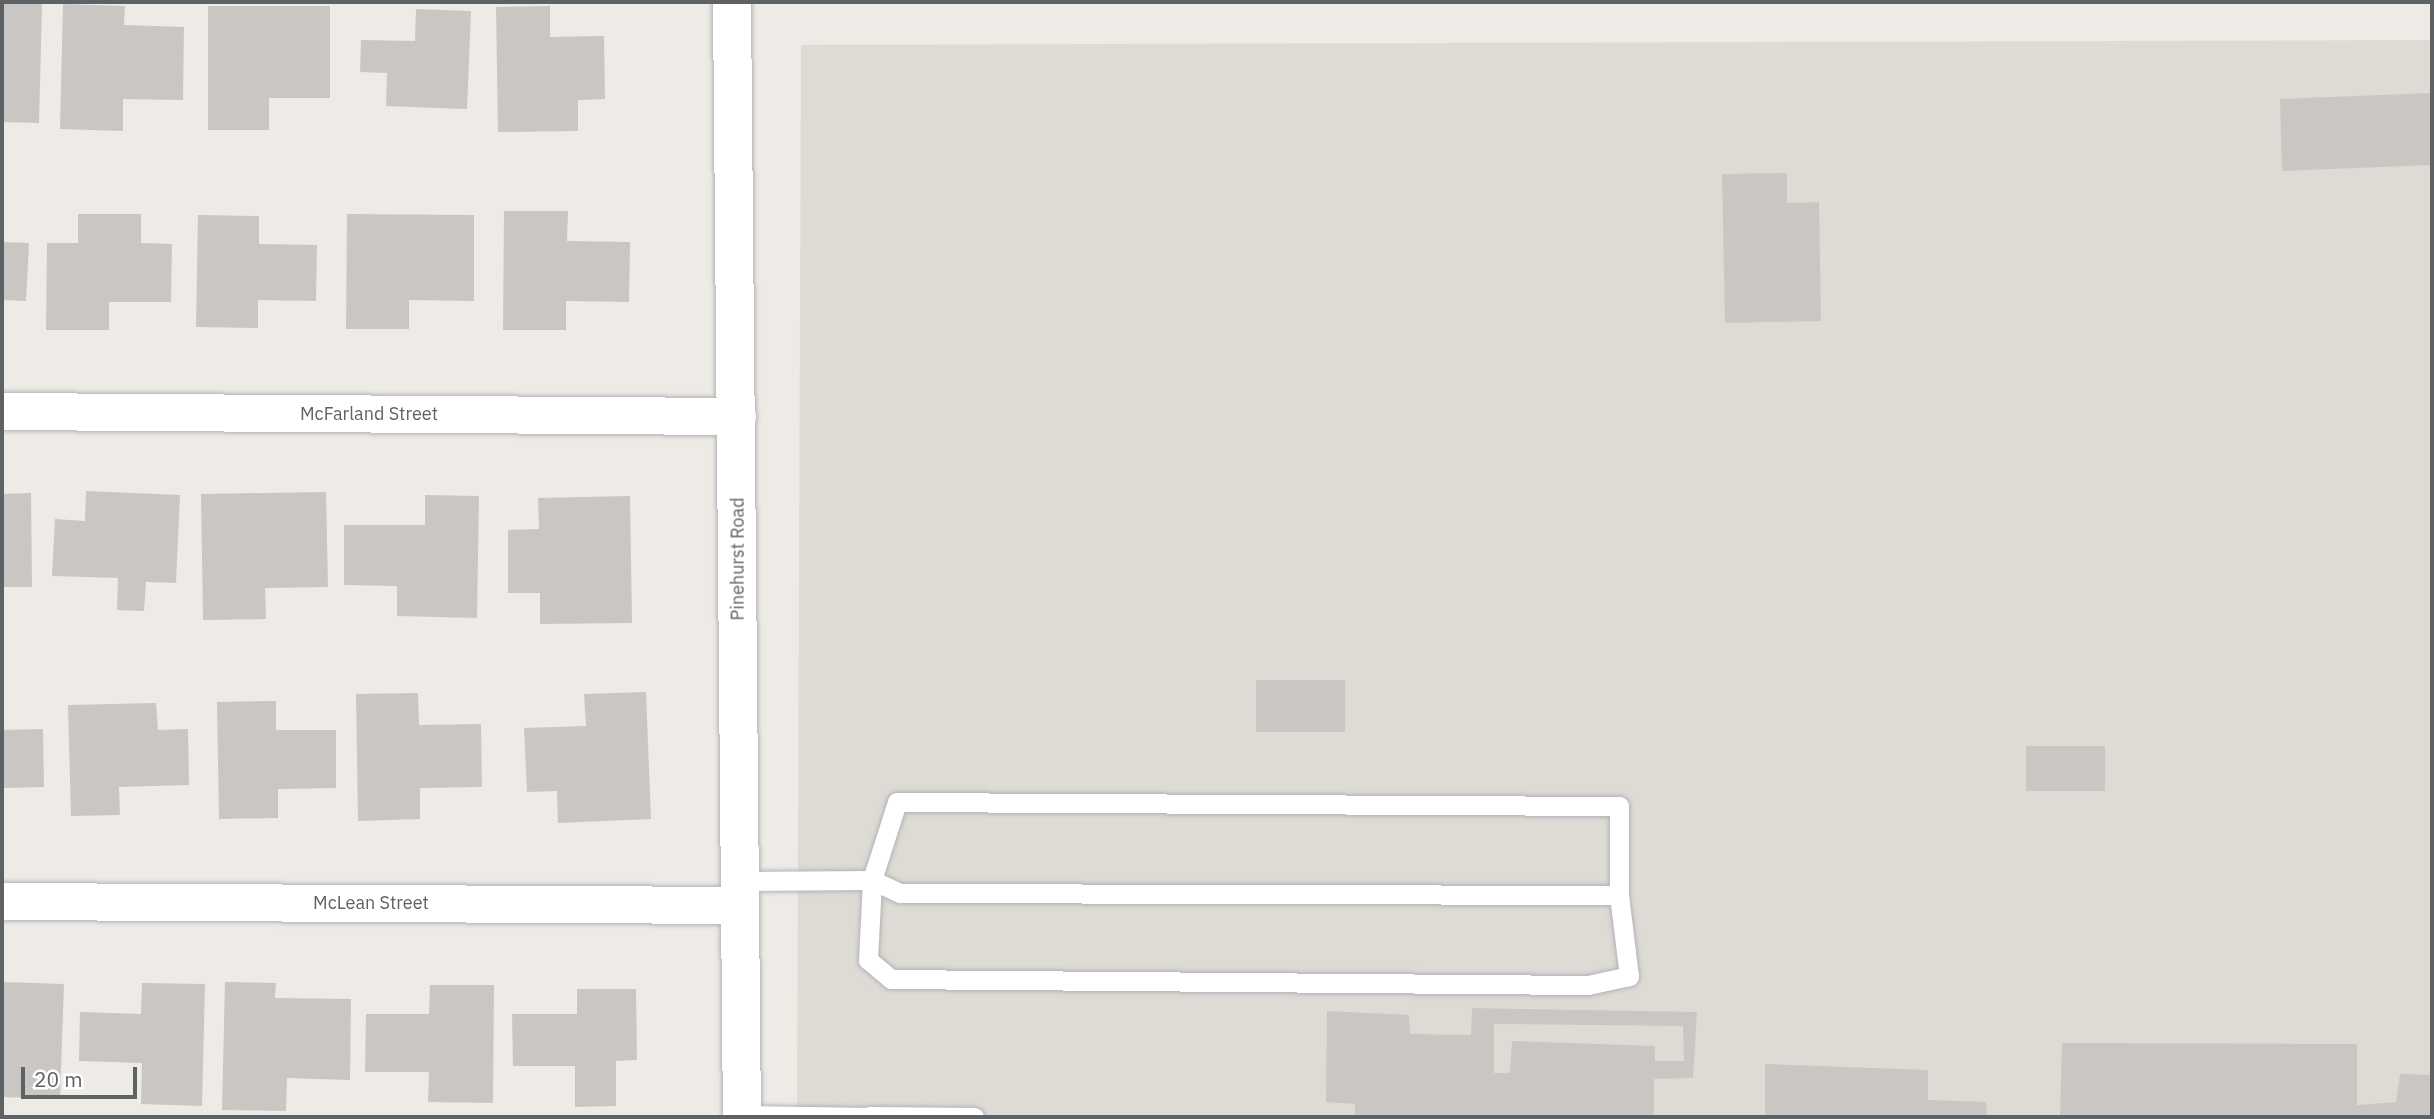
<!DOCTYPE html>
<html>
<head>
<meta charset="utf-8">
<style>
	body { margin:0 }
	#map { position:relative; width:2434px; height:1119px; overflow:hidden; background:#eeebe6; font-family:"IBM Plex Sans",sans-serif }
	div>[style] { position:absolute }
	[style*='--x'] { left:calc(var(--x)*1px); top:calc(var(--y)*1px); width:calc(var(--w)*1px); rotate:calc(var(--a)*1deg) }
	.education>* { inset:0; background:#dedbd5 }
	.building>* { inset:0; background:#cac6c3 }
	.roads { filter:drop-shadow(0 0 2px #b1b4b7) drop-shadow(0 0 2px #b1b4b7) }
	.lane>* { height:19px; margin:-9.5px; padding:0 9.5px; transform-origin:9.5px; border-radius:9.5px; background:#fff }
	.street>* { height:37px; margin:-18.5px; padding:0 18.5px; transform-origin:18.5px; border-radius:18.5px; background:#fff }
	.secondary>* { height:38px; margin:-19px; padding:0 19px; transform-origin:19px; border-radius:19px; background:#fff }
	span { translate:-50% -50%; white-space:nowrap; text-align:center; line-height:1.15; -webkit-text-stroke:7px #fff; paint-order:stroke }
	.street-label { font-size:18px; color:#5e6265 }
	.frame { position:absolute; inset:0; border:4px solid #5e6265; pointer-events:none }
	.scale { position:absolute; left:21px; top:1067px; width:116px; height:32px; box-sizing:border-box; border:4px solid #5e6265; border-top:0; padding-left:9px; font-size:21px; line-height:24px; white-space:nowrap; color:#5e6265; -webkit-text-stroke:5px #fff; paint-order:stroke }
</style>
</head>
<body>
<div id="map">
	<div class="education">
		<div style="clip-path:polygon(2432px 40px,2432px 1117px,797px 1117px,801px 45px)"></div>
	</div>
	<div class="building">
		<div style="clip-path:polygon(2px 3px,42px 4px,39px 123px,2px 122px)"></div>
		<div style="clip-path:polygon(63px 4px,125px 6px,124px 25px,184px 27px,183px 100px,123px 99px,123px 131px,60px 129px)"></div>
		<div style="clip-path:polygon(208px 6px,330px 6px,330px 98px,269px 98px,269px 130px,208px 130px)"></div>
		<div style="clip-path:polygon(550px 6px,550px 37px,604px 36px,605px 99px,578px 100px,578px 131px,498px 132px,496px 7px)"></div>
		<div style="clip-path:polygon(416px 9px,471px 11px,467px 109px,386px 106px,387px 73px,360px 72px,361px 40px,415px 41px)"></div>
		<div style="clip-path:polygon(2432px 93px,2432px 165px,2282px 171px,2280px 99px)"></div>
		<div style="clip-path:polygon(1787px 173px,1787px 203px,1819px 202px,1821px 321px,1725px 323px,1722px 174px)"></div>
		<div style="clip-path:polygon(504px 211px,568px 211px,567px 241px,630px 242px,629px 302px,566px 301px,566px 330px,503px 330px)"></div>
		<div style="clip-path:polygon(78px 214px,141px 214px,141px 243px,172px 244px,171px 302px,109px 302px,109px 330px,46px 330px,47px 243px,78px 243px)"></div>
		<div style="clip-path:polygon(347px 214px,474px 215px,474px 301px,409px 300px,409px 329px,346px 329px)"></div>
		<div style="clip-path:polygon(198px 215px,259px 216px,259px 244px,317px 245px,316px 301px,258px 300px,258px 328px,196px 327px)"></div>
		<div style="clip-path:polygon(2px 242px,29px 243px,26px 301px,2px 300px)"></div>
		<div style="clip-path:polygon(86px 491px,180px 495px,176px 583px,146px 582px,144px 611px,117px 610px,118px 578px,52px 576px,55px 519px,85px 521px)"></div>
		<div style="clip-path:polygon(326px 492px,328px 587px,265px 588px,266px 619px,203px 620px,201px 494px)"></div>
		<div style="clip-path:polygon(31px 493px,32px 587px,2px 587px,2px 494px)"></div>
		<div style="clip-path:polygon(425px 495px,479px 496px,477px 618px,397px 616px,397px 586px,344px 585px,344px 525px,425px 525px)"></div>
		<div style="clip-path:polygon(630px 496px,632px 623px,540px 624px,540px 593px,508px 593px,508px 530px,539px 529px,538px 498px)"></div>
		<div style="clip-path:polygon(1256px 680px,1345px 680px,1345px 732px,1256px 732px)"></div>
		<div style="clip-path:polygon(646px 692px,651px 819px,558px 823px,557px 791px,527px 792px,524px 728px,586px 726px,584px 694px)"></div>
		<div style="clip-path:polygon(418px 693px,419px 725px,481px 724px,482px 787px,420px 788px,420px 819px,358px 821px,356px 694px)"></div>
		<div style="clip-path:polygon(276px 701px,276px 730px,336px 730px,336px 788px,278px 789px,278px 818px,219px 819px,217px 702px)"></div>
		<div style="clip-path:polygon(156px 703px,158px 730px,188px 729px,189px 785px,119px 787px,120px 815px,71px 816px,68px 705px)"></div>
		<div style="clip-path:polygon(43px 729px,44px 787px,2px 788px,2px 730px)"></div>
		<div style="clip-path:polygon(2026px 746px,2105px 746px,2105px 791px,2026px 791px)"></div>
		<div style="clip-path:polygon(2px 982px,64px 984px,60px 1099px,2px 1097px)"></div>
		<div style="clip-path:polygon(225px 982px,276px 983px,275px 998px,351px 999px,350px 1080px,287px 1078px,286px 1111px,222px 1110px)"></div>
		<div style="clip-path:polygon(142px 983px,205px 984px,202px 1106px,141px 1104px,142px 1063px,79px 1061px,80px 1012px,141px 1014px)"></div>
		<div style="clip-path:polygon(430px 985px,494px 985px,493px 1103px,428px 1102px,429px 1072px,365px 1072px,366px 1014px,429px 1014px)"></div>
		<div style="clip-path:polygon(577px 989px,636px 989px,637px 1060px,616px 1061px,616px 1106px,575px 1107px,575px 1066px,513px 1066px,512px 1014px,577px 1014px)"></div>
		<div style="clip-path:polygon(evenodd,1472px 1008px,1697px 1012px,1693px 1078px,1654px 1079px,1654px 1117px,1355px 1117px,1355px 1104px,1326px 1102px,1327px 1011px,1409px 1015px,1410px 1034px,1471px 1035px,1472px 1008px,1494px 1024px,1683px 1026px,1684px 1061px,1655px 1061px,1655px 1046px,1512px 1041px,1510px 1073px,1494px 1073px,1494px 1024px)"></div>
		<div style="clip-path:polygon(2062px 1043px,2357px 1044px,2357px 1105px,2396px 1102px,2400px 1074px,2432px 1075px,2432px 1117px,2060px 1117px)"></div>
		<div style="clip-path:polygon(1765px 1064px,1928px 1070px,1928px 1100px,1986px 1102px,1987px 1117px,1765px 1117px)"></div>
	</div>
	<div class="roads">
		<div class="lane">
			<div style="--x:897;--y:802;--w:722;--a:0.32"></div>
			<div style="--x:1619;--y:806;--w:89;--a:90"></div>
			<div style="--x:1619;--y:895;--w:82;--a:83"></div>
			<div style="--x:1629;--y:976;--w:42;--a:167.6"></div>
			<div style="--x:1588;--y:985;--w:697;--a:-179.51"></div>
			<div style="--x:891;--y:979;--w:30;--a:-140"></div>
			<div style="--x:868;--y:960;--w:80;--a:-87.1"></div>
			<div style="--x:872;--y:880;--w:82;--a:-72.2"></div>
			<div style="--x:740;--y:881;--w:132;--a:-0.4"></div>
			<div style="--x:872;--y:880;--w:31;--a:25"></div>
			<div style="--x:900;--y:893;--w:719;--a:0.16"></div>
			<div style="--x:742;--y:1115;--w:127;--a:0.9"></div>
			<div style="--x:869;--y:1116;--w:105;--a:0.5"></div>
		</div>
		<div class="street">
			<div style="--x:2;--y:411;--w:735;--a:0.39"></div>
			<div style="--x:2;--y:901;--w:738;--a:0.31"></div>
		</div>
		<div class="secondary">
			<div style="--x:732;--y:2;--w:1115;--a:89.49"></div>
		</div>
	</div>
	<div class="street-label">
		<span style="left:369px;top:414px">McFarland Street</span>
		<span style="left:738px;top:559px;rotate:-90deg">Pinehurst Road</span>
		<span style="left:371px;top:903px">McLean Street</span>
	</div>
	<div class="frame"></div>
	<div class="scale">20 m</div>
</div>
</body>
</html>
